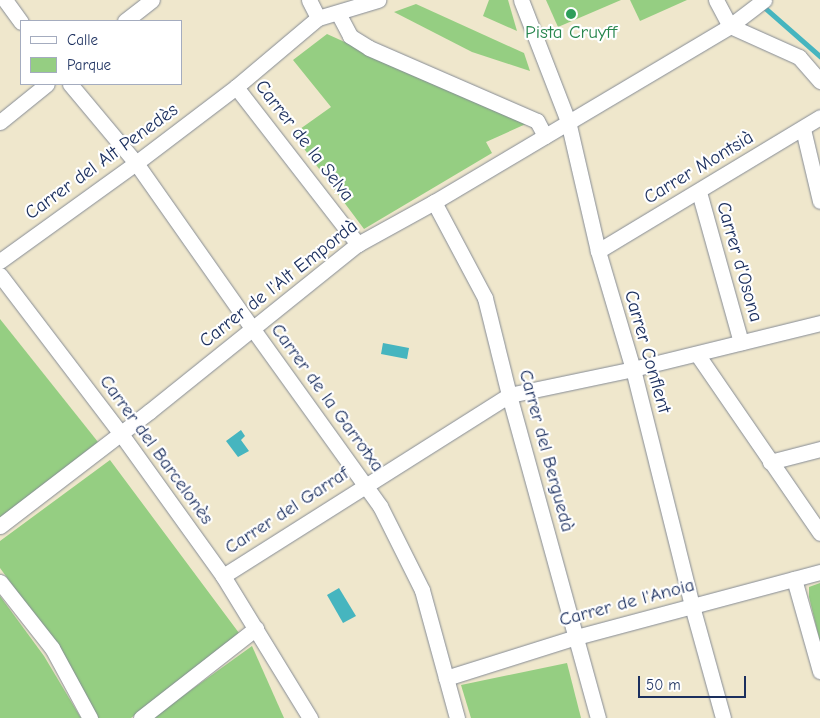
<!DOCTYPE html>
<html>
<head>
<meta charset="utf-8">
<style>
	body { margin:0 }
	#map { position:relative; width:820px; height:718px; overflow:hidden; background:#efe7cc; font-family:"Comic Neue",sans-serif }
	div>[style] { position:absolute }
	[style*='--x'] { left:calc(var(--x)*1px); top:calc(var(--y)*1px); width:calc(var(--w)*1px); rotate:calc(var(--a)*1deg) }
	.green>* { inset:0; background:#95ce82 }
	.water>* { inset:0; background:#46b5bf }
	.stream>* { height:4.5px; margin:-2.25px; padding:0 2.25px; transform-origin:2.25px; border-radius:2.25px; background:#46b5bf }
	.roads { filter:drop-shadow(0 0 1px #858b95) drop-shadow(0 0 1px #858b95) }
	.street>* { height:15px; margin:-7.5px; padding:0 7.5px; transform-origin:7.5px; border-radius:7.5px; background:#fff }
	.dots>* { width:14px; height:14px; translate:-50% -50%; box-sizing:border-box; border:2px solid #fff; border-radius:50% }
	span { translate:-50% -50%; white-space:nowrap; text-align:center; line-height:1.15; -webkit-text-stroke:4.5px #fff; paint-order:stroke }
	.leisure-label { font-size:19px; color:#27864d }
	.street-label { font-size:19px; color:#1b2f5e }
	.legend { position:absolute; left:20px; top:20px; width:162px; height:65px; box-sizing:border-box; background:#fff; border:1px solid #a4acbf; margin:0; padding:6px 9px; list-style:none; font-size:15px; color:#1b2f5e }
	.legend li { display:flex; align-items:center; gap:10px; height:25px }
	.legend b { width:25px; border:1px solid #a4acbf }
	.scale { position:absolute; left:638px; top:676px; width:108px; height:22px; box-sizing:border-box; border:2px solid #1b2f5e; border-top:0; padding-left:6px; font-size:15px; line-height:18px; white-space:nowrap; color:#1b2f5e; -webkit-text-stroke:4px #fff; paint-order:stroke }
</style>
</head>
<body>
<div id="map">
	<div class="green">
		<div style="clip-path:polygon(489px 0,508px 0,517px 31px,483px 16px)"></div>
		<div style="clip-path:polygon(546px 0,621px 0,558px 27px)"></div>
		<div style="clip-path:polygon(630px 0,687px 0,640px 21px)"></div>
		<div style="clip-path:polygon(416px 4px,524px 53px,530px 71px,472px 52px,394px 12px)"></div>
		<div style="clip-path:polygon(327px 34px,433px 82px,528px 123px,486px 142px,492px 153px,364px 229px,293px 134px,331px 107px,293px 60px)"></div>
		<div style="clip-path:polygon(0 319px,98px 442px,0 518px)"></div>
		<div style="clip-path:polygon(110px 460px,239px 633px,131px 718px,97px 718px,53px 641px,0 568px,0 541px)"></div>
		<div style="clip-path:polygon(820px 583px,820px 642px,809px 597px,809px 587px)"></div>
		<div style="clip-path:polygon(0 596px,44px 656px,81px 718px,0 718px)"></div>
		<div style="clip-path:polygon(252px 646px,284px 718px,152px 718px)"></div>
		<div style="clip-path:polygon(567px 663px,581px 718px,471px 718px,461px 685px)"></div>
	</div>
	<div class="water">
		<div style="clip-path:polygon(383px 343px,409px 348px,407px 359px,381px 354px)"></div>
		<div style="clip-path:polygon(241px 430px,245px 436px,241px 440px,249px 451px,238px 457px,226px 441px)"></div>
		<div style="clip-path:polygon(339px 588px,356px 616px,343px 623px,327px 595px)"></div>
	</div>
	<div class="stream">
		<div style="--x:763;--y:6;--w:76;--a:41.3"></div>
	</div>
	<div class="roads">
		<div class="street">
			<div style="--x:5;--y:0;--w:27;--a:54"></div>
			<div style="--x:309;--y:0;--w:20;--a:63"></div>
			<div style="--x:521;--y:0;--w:130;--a:68.8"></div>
			<div style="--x:568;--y:121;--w:133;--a:77"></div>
			<div style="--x:598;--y:251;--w:123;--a:73.5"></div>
			<div style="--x:633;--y:369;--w:244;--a:76"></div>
			<div style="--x:692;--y:606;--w:116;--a:74.5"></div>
			<div style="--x:716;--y:0;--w:30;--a:62"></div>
			<div style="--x:730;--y:26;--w:76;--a:24.2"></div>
			<div style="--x:799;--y:57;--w:32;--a:49"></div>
			<div style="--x:338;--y:13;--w:26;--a:62"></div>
			<div style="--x:350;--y:36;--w:22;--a:32"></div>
			<div style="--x:369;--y:48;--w:183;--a:23.5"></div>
			<div style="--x:537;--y:121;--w:17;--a:62"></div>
			<div style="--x:125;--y:21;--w:34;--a:-38"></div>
			<div style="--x:70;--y:84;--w:103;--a:50.1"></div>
			<div style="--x:136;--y:163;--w:202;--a:54.9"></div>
			<div style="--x:252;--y:328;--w:219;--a:54.3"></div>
			<div style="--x:380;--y:506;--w:94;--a:63.4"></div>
			<div style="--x:422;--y:590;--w:133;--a:74.7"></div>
			<div style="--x:236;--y:87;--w:199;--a:52.2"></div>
			<div style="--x:0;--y:122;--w:60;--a:-39"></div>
			<div style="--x:803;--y:129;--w:74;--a:76.7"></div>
			<div style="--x:699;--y:192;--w:156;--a:74.4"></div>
			<div style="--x:434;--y:202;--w:109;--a:62"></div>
			<div style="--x:485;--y:298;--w:100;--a:76.1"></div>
			<div style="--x:509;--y:395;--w:335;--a:74.6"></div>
			<div style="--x:598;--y:251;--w:259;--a:-31.1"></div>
			<div style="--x:0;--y:261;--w:168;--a:-35.8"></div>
			<div style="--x:136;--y:163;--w:126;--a:-37.2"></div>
			<div style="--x:236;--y:87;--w:107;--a:-40.1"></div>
			<div style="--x:318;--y:18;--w:63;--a:-16.7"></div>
			<div style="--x:0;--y:275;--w:200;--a:52.7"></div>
			<div style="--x:121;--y:434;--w:175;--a:54.3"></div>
			<div style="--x:223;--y:576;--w:167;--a:58.5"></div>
			<div style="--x:697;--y:354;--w:217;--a:55.5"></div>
			<div style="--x:770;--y:462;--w:52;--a:-14.6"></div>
			<div style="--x:0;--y:526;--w:189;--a:-37.5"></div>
			<div style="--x:150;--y:411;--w:267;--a:-38.8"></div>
			<div style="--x:358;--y:244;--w:87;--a:-28.9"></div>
			<div style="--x:434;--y:202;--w:344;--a:-30.7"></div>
			<div style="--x:730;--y:26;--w:43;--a:-37.4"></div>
			<div style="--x:223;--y:576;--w:338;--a:-32.3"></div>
			<div style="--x:509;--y:395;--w:127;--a:-11.8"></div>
			<div style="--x:633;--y:369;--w:193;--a:-13.8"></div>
			<div style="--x:794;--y:579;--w:96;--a:74.2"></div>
			<div style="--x:0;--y:582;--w:84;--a:51.8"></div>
			<div style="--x:52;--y:648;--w:80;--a:61.5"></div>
			<div style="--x:446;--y:678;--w:136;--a:-17.5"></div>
			<div style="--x:576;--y:637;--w:253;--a:-14.9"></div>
			<div style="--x:141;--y:718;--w:146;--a:-38"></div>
		</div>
	</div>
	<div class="dots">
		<div style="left:571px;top:14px;background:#2e9e5b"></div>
	</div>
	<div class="leisure-label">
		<span style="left:571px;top:33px">Pista Cruyff</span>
	</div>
	<div class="street-label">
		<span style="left:304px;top:141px;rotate:52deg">Carrer de la Selva</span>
		<span style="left:102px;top:162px;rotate:-36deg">Carrer del Alt Penedès</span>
		<span style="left:699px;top:168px;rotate:-31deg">Carrer Montsià</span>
		<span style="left:739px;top:262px;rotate:74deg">Carrer d'Osona</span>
		<span style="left:279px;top:284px;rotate:-38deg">Carrer de l'Alt Empordà</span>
		<span style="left:647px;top:352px;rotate:74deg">Carrer Conflent</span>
		<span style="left:327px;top:398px;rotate:54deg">Carrer de la Garrotxa</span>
		<span style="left:156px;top:450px;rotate:54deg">Carrer del Barcelonès</span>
		<span style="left:546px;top:451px;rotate:75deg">Carrer del Berguedà</span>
		<span style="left:287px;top:511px;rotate:-33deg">Carrer del Garraf</span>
		<span style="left:627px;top:603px;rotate:-15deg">Carrer de l'Anoia</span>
	</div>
	<ul class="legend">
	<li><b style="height:6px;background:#fff"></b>Calle</li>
	<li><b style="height:14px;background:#95ce82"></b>Parque</li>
	</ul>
	<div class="scale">50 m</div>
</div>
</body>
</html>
